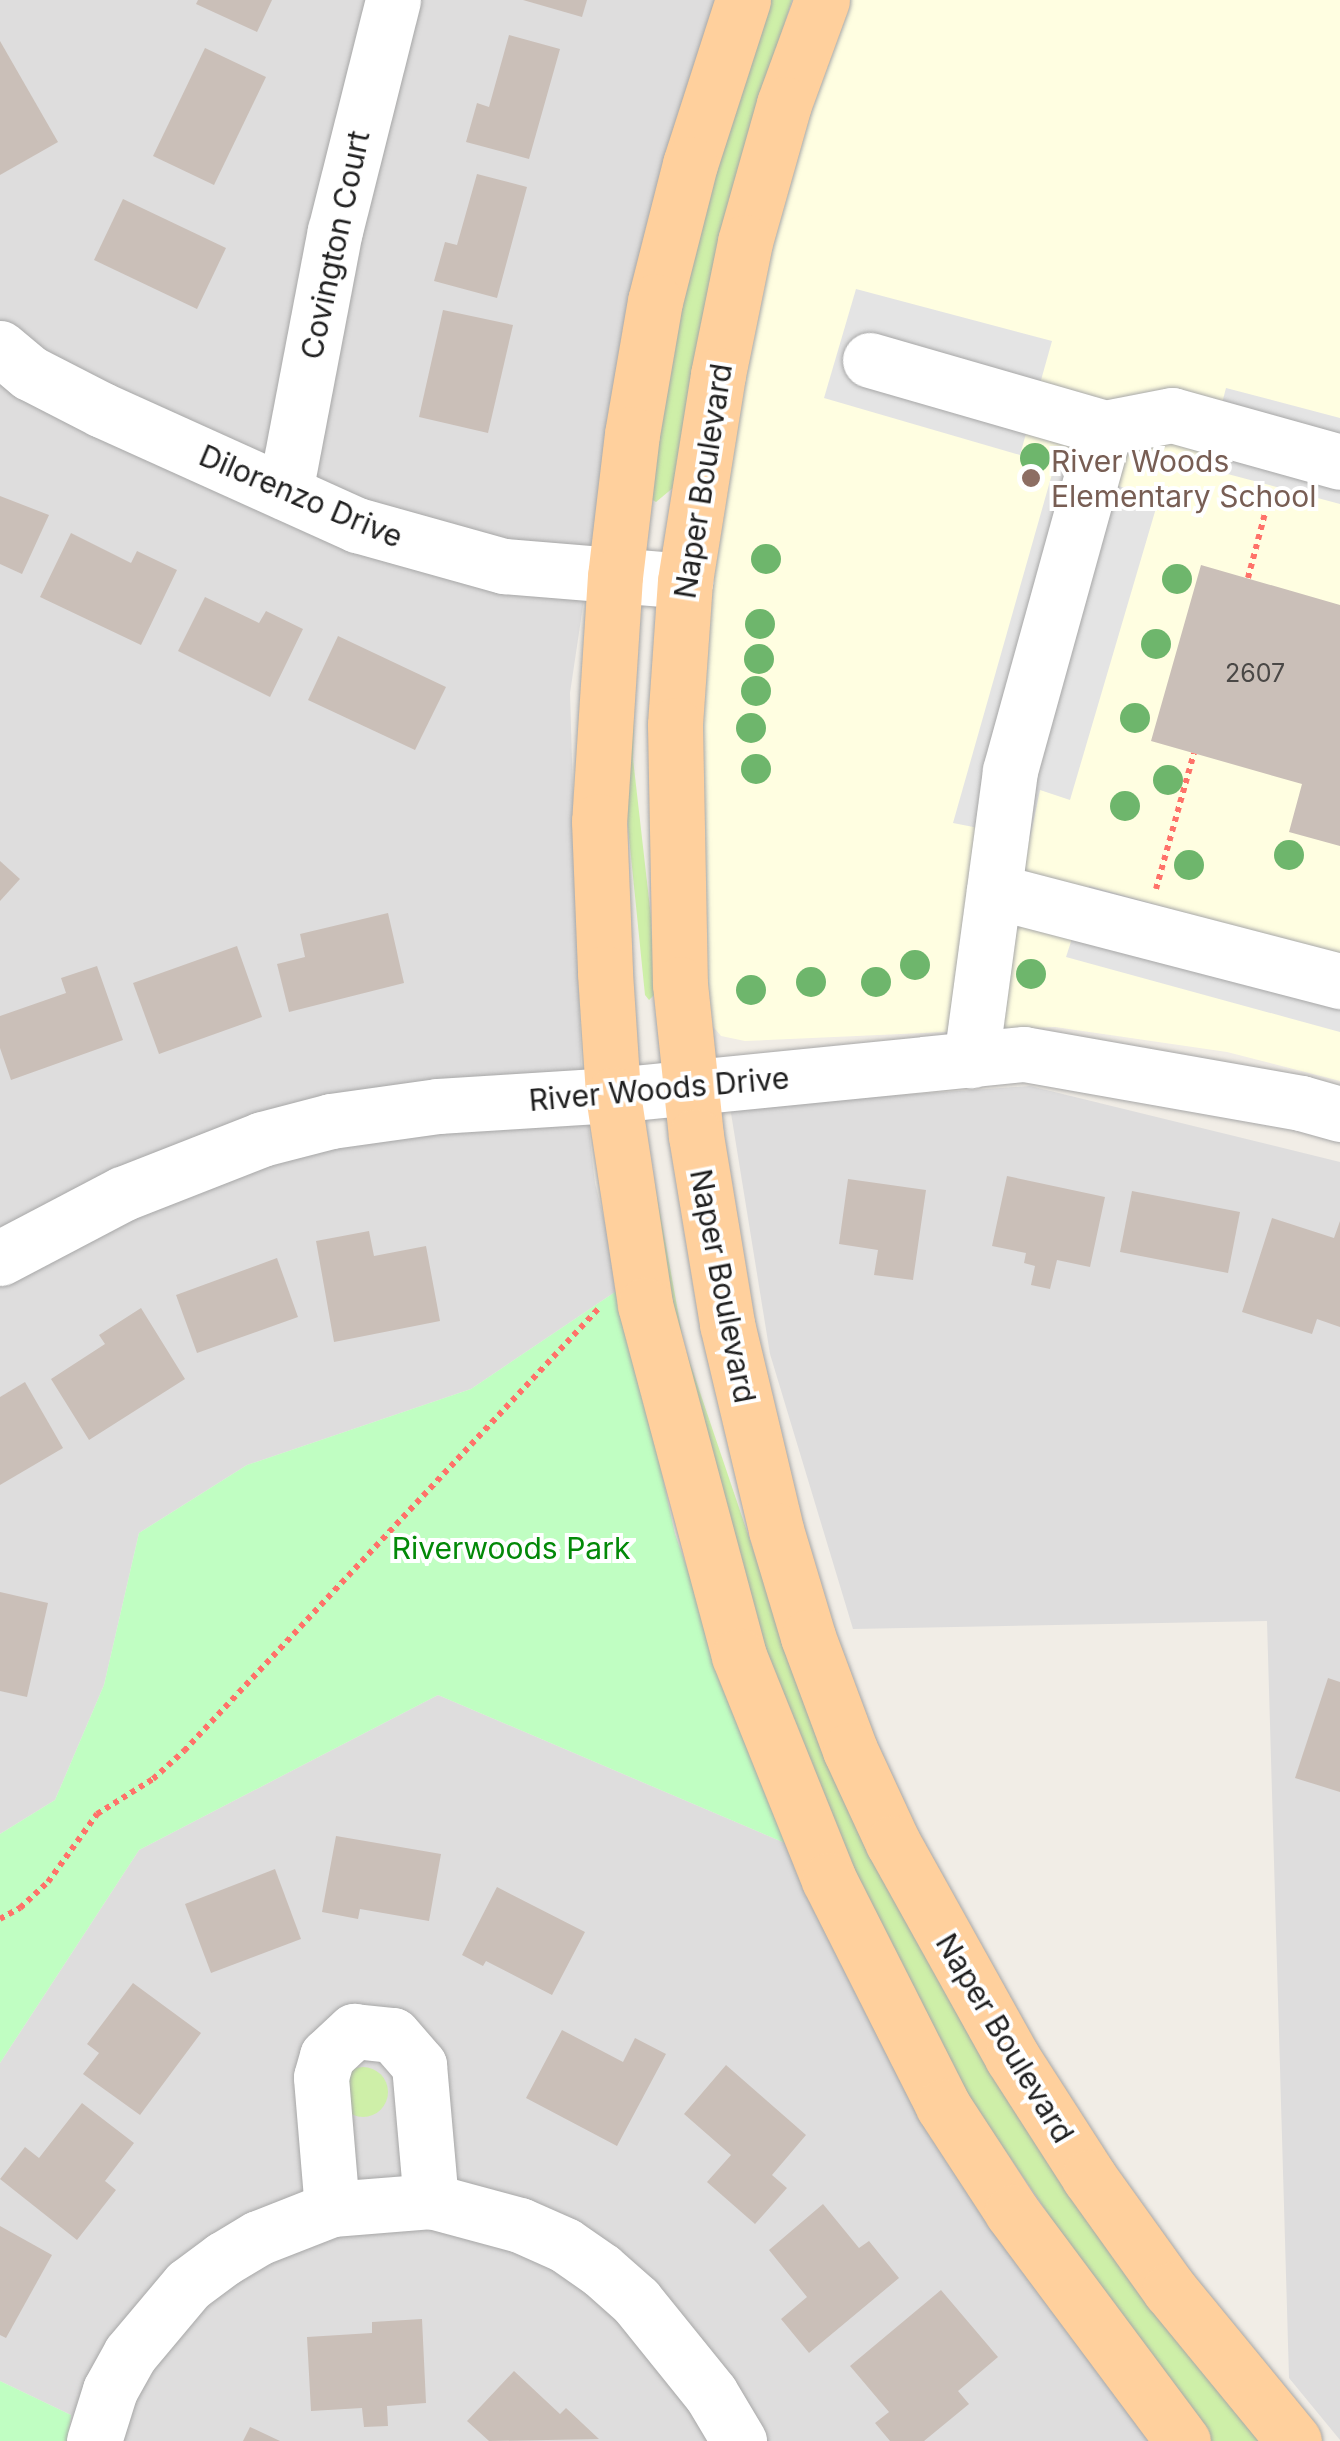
<!DOCTYPE html>
<html>
<head>
<meta charset="utf-8">
<style>
	body { margin:0 }
	#map { position:relative; width:1340px; height:2441px; overflow:hidden; background:#f1ede6; font-family:Inter,sans-serif }
	div>[style] { position:absolute }
	[style*='--x'] { left:calc(var(--x)*1px); top:calc(var(--y)*1px); width:calc(var(--w)*1px); rotate:calc(var(--a)*1deg) }
	.residential>* { inset:0; background:#dedddd }
	.education>* { inset:0; background:#fffee1 }
	.grass>* { inset:0; background:#ceefa8 }
	.round { border-radius:50% }
	.park>* { inset:0; background:#c0fec2 }
	.parking>* { inset:0; background:#e4e4e4 }
	.building>* { inset:0; background:#cabfb8 }
	.path>* { height:6px; margin-top:-3px; transform-origin:0; background:repeating-linear-gradient(90deg,#ff7269 0 5px,transparent 0 10px) }
	.roads { filter:drop-shadow(0 0 2px #a7a7a7) drop-shadow(0 0 2px #a7a7a7) }
	.minor>* { height:55px; margin:-27.5px; padding:0 27.5px; transform-origin:27.5px; border-radius:27.5px; background:#fff }
	.major>* { height:55px; margin:-27.5px; padding:0 27.5px; transform-origin:27.5px; border-radius:27.5px; background:#ffd09d }
	.trees>* { width:30px; height:30px; margin:-15px; border-radius:50%; background:#6eb66c }
	.dots>* { width:28px; height:28px; translate:-50% -50%; box-sizing:border-box; border:5px solid #fff; border-radius:50% }
	span { translate:-50% -50%; white-space:nowrap; text-align:center; line-height:1.15; -webkit-text-stroke:8px #fff; paint-order:stroke }
	.number-label { font-size:25px; color:#4a4846 }
	.number-label span { -webkit-text-stroke-width:0 }
	.street-label { font-size:30px; color:#202020 }
	.education-label { font-size:30px; color:#785e54 }
	.left { translate:0 -50%; text-align:left }
	.park-label { font-size:30px; color:#038908 }
</style>
</head>
<body>
<div id="map">
	<div class="residential">
		<div style="clip-path:polygon(0 0,718px 0,614px 398px,570px 693px,581px 1061px,595px 1183px,621px 1288px,471px 1389px,247px 1465px,139px 1533px,104px 1685px,55px 1800px,0 1834px)"></div>
		<div style="clip-path:polygon(1030px 1086px,1340px 1162px,1340px 2440px,1289px 2378px,1267px 1621px,853px 1629px,770px 1354px,730px 1107px)"></div>
		<div style="clip-path:polygon(438px 1695px,785px 1843px,1156px 2441px,68px 2441px,71px 2415px,0 2381px,0 2063px,139px 1850px)"></div>
	</div>
	<div class="education">
		<div style="clip-path:polygon(844px 0,1340px 0,1340px 1081px,1227px 1052px,1055px 1027px,745px 1041px,721px 1036px,705px 1017px,693px 797px,709px 568px,776px 208px)"></div>
	</div>
	<div class="grass">
		<div style="clip-path:polygon(762px 0,792px 0,751px 130px,674px 487px,656px 502px,648px 497px,676px 301px)"></div>
		<div style="clip-path:polygon(635px 677px,633px 759px,651px 917px,654px 995px,649px 1000px,645px 995px,622px 768px)"></div>
		<div style="clip-path:polygon(646px 1170px,654px 1179px,684px 1345px,779px 1626px,1266px 2441px,1208px 2441px,1113px 2330px,1045px 2209px,947px 2065px,819px 1808px,716px 1517px)"></div>
		<div class="round" style="left:338px;top:2067px;width:50px;height:50px"></div>
	</div>
	<div class="park">
		<div style="clip-path:polygon(621px 1288px,675px 1534px,785px 1843px,438px 1695px,139px 1850px,0 2063px,0 1834px,55px 1800px,104px 1685px,139px 1533px,247px 1465px,471px 1389px)"></div>
		<div style="clip-path:polygon(0 2381px,71px 2415px,68px 2441px,0 2441px)"></div>
	</div>
	<div class="parking">
		<div style="clip-path:polygon(856px 289px,1052px 341px,1020px 455px,824px 398px)"></div>
		<div style="clip-path:polygon(1226px 388px,1340px 418px,1340px 504px,1205px 468px)"></div>
		<div style="clip-path:polygon(1054px 467px,1159px 498px,1070px 800px,1040px 790px,1030px 838px,953px 823px)"></div>
		<div style="clip-path:polygon(1089px 886px,1340px 956px,1340px 1032px,1066px 957px)"></div>
	</div>
	<div class="building">
		<div style="clip-path:polygon(198px 0,272px 0,257px 32px,196px 4px)"></div>
		<div style="clip-path:polygon(523px 0,587px 0,582px 17px)"></div>
		<div style="clip-path:polygon(509px 35px,560px 49px,529px 159px,466px 142px,477px 103px,489px 107px)"></div>
		<div style="clip-path:polygon(0 41px,58px 142px,0 175px)"></div>
		<div style="clip-path:polygon(205px 48px,266px 77px,214px 185px,153px 156px)"></div>
		<div style="clip-path:polygon(477px 174px,527px 187px,497px 298px,434px 281px,445px 242px,457px 245px)"></div>
		<div style="clip-path:polygon(123px 199px,226px 248px,197px 309px,94px 260px)"></div>
		<div style="clip-path:polygon(443px 310px,513px 325px,488px 433px,419px 417px)"></div>
		<div style="clip-path:polygon(0 496px,49px 515px,22px 574px,0 564px)"></div>
		<div style="clip-path:polygon(71px 533px,131px 563px,137px 551px,177px 570px,141px 645px,40px 597px)"></div>
		<div style="clip-path:polygon(1201px 565px,1340px 605px,1340px 846px,1289px 832px,1302px 784px,1151px 741px)"></div>
		<div style="clip-path:polygon(205px 597px,259px 623px,266px 611px,303px 629px,270px 697px,178px 651px)"></div>
		<div style="clip-path:polygon(338px 636px,446px 687px,415px 750px,308px 700px)"></div>
		<div style="clip-path:polygon(0 861px,20px 879px,0 901px)"></div>
		<div style="clip-path:polygon(388px 913px,404px 983px,289px 1012px,277px 964px,305px 957px,300px 934px)"></div>
		<div style="clip-path:polygon(237px 946px,262px 1017px,159px 1054px,133px 983px)"></div>
		<div style="clip-path:polygon(97px 966px,123px 1040px,11px 1080px,0 1048px,0 1016px,66px 993px,61px 978px)"></div>
		<div style="clip-path:polygon(1007px 1176px,1105px 1197px,1090px 1267px,1057px 1260px,1050px 1289px,1031px 1285px,1035px 1266px,1024px 1263px,1026px 1253px,992px 1246px)"></div>
		<div style="clip-path:polygon(848px 1179px,926px 1190px,913px 1280px,874px 1275px,878px 1250px,839px 1244px)"></div>
		<div style="clip-path:polygon(1132px 1191px,1240px 1212px,1228px 1273px,1120px 1252px)"></div>
		<div style="clip-path:polygon(1272px 1218px,1334px 1238px,1340px 1221px,1340px 1327px,1317px 1319px,1312px 1334px,1242px 1312px)"></div>
		<div style="clip-path:polygon(369px 1231px,374px 1256px,426px 1246px,440px 1321px,334px 1342px,316px 1241px)"></div>
		<div style="clip-path:polygon(277px 1258px,298px 1317px,197px 1353px,176px 1295px)"></div>
		<div style="clip-path:polygon(141px 1308px,185px 1379px,89px 1440px,51px 1379px,105px 1344px,99px 1335px)"></div>
		<div style="clip-path:polygon(25px 1382px,63px 1448px,0 1485px,0 1397px)"></div>
		<div style="clip-path:polygon(0 1592px,48px 1603px,27px 1697px,0 1691px)"></div>
		<div style="clip-path:polygon(1328px 1678px,1340px 1682px,1340px 1792px,1295px 1778px)"></div>
		<div style="clip-path:polygon(336px 1836px,441px 1854px,429px 1921px,360px 1909px,358px 1919px,322px 1912px)"></div>
		<div style="clip-path:polygon(275px 1869px,301px 1939px,211px 1973px,185px 1904px)"></div>
		<div style="clip-path:polygon(497px 1887px,585px 1932px,552px 1995px,486px 1961px,483px 1966px,462px 1955px)"></div>
		<div style="clip-path:polygon(133px 1983px,201px 2033px,140px 2115px,83px 2074px,99px 2053px,87px 2044px)"></div>
		<div style="clip-path:polygon(562px 2030px,623px 2062px,635px 2038px,666px 2054px,617px 2146px,526px 2098px)"></div>
		<div style="clip-path:polygon(726px 2065px,806px 2135px,772px 2175px,787px 2188px,755px 2224px,707px 2182px,731px 2155px,684px 2114px)"></div>
		<div style="clip-path:polygon(82px 2103px,134px 2143px,105px 2181px,116px 2190px,77px 2240px,0 2179px,25px 2147px,39px 2158px)"></div>
		<div style="clip-path:polygon(823px 2204px,859px 2248px,869px 2241px,899px 2278px,809px 2353px,781px 2319px,807px 2297px,769px 2250px)"></div>
		<div style="clip-path:polygon(0 2226px,52px 2255px,6px 2338px,0 2335px)"></div>
		<div style="clip-path:polygon(941px 2290px,998px 2357px,958px 2391px,969px 2404px,924px 2441px,890px 2441px,875px 2423px,889px 2412px,850px 2366px)"></div>
		<div style="clip-path:polygon(422px 2319px,426px 2403px,387px 2406px,388px 2426px,364px 2427px,362px 2408px,311px 2411px,307px 2337px,372px 2333px,372px 2322px)"></div>
		<div style="clip-path:polygon(514px 2371px,560px 2414px,566px 2408px,599px 2439px,489px 2441px,467px 2421px)"></div>
		<div style="clip-path:polygon(250px 2427px,280px 2441px,243px 2441px)"></div>
	</div>
	<div class="path">
		<div style="--x:1248;--y:578;--w:83;--a:-75.3"></div>
		<div style="--x:1156;--y:889;--w:141;--a:-74.4"></div>
		<div style="--x:0;--y:1919;--w:23;--a:-29"></div>
		<div style="--x:20;--y:1908;--w:38;--a:-43"></div>
		<div style="--x:48;--y:1882;--w:84;--a:-54.2"></div>
		<div style="--x:97;--y:1814;--w:66;--a:-32"></div>
		<div style="--x:153;--y:1779;--w:42;--a:-42.1"></div>
		<div style="--x:184;--y:1751;--w:606;--a:-46.87"></div>
	</div>
	<div class="roads">
		<div class="minor">
			<div style="--x:0;--y:348;--w:39;--a:40"></div>
			<div style="--x:30;--y:373;--w:81;--a:27.2"></div>
			<div style="--x:102;--y:410;--w:280;--a:24.3"></div>
			<div style="--x:357;--y:525;--w:153;--a:15.6"></div>
			<div style="--x:504;--y:566;--w:182;--a:4.7"></div>
			<div style="--x:870;--y:360;--w:245;--a:16.1"></div>
			<div style="--x:1105;--y:428;--w:356;--a:105.5"></div>
			<div style="--x:1010;--y:771;--w:292;--a:97.7"></div>
			<div style="--x:1105;--y:428;--w:68;--a:-11"></div>
			<div style="--x:1172;--y:415;--w:174;--a:15.6"></div>
			<div style="--x:285;--y:492;--w:266;--a:-79.2"></div>
			<div style="--x:335;--y:231;--w:238;--a:-75.9"></div>
			<div style="--x:994;--y:891;--w:358;--a:14.6"></div>
			<div style="--x:0;--y:1258;--w:138;--a:-27.7"></div>
			<div style="--x:122;--y:1194;--w:150;--a:-21.4"></div>
			<div style="--x:262;--y:1139;--w:71;--a:-14.6"></div>
			<div style="--x:331;--y:1121;--w:108;--a:-8"></div>
			<div style="--x:438;--y:1106;--w:175;--a:-3.6"></div>
			<div style="--x:613;--y:1095;--w:413;--a:-5.7"></div>
			<div style="--x:1024;--y:1054;--w:281;--a:10"></div>
			<div style="--x:1301;--y:1103;--w:41;--a:15.8"></div>
			<div style="--x:332;--y:2209;--w:132;--a:-94.8"></div>
			<div style="--x:321;--y:2077;--w:22;--a:-74"></div>
			<div style="--x:327;--y:2056;--w:37;--a:-43"></div>
			<div style="--x:354;--y:2031;--w:39;--a:6"></div>
			<div style="--x:393;--y:2035;--w:40;--a:49"></div>
			<div style="--x:419;--y:2065;--w:137;--a:85"></div>
			<div style="--x:94;--y:2441;--w:53;--a:-72.6"></div>
			<div style="--x:110;--y:2390;--w:41;--a:-60.9"></div>
			<div style="--x:130;--y:2354;--w:90;--a:-50"></div>
			<div style="--x:188;--y:2285;--w:44;--a:-36.6"></div>
			<div style="--x:223;--y:2259;--w:41;--a:-31"></div>
			<div style="--x:258;--y:2238;--w:79;--a:-21.4"></div>
			<div style="--x:332;--y:2209;--w:99;--a:-4.6"></div>
			<div style="--x:431;--y:2201;--w:92;--a:15.1"></div>
			<div style="--x:520;--y:2225;--w:49;--a:24"></div>
			<div style="--x:565;--y:2245;--w:44;--a:34.8"></div>
			<div style="--x:601;--y:2270;--w:47;--a:41.5"></div>
			<div style="--x:636;--y:2301;--w:119;--a:51.1"></div>
			<div style="--x:711;--y:2394;--w:55;--a:59.2"></div>
		</div>
		<div class="major">
			<div style="--x:743;--y:0;--w:172;--a:107.9"></div>
			<div style="--x:690;--y:164;--w:141;--a:104.3"></div>
			<div style="--x:655;--y:301;--w:135;--a:99.8"></div>
			<div style="--x:632;--y:434;--w:143;--a:96.8"></div>
			<div style="--x:615;--y:576;--w:246;--a:93.7"></div>
			<div style="--x:599;--y:821;--w:152;--a:87.7"></div>
			<div style="--x:605;--y:973;--w:122;--a:86.2"></div>
			<div style="--x:613;--y:1095;--w:212;--a:81.3"></div>
			<div style="--x:645;--y:1305;--w:363;--a:75"></div>
			<div style="--x:739;--y:1656;--w:241;--a:68.1"></div>
			<div style="--x:829;--y:1880;--w:253;--a:63.2"></div>
			<div style="--x:943;--y:2106;--w:126;--a:56.9"></div>
			<div style="--x:1012;--y:2212;--w:286;--a:53.3"></div>
			<div style="--x:822;--y:0;--w:111;--a:110.1"></div>
			<div style="--x:784;--y:104;--w:143;--a:105.8"></div>
			<div style="--x:745;--y:242;--w:136;--a:101.5"></div>
			<div style="--x:718;--y:375;--w:209;--a:99.1"></div>
			<div style="--x:685;--y:581;--w:144;--a:94"></div>
			<div style="--x:675;--y:725;--w:259;--a:88.9"></div>
			<div style="--x:680;--y:984;--w:153;--a:84"></div>
			<div style="--x:696;--y:1136;--w:191;--a:80.6"></div>
			<div style="--x:727;--y:1324;--w:212;--a:76.6"></div>
			<div style="--x:776;--y:1530;--w:112;--a:73.3"></div>
			<div style="--x:808;--y:1637;--w:121;--a:69.6"></div>
			<div style="--x:850;--y:1750;--w:102;--a:65.2"></div>
			<div style="--x:893;--y:1843;--w:245;--a:60.9"></div>
			<div style="--x:1012;--y:2057;--w:143;--a:57.3"></div>
			<div style="--x:1089;--y:2177;--w:139;--a:54.4"></div>
			<div style="--x:1170;--y:2290;--w:195;--a:50.6"></div>
		</div>
	</div>
	<div class="trees">
		<div style="left:1035px;top:458px"></div>
		<div style="left:766px;top:559px"></div>
		<div style="left:1177px;top:579px"></div>
		<div style="left:760px;top:624px"></div>
		<div style="left:1156px;top:644px"></div>
		<div style="left:759px;top:659px"></div>
		<div style="left:756px;top:691px"></div>
		<div style="left:1135px;top:718px"></div>
		<div style="left:751px;top:728px"></div>
		<div style="left:756px;top:769px"></div>
		<div style="left:1168px;top:780px"></div>
		<div style="left:1125px;top:806px"></div>
		<div style="left:1289px;top:855px"></div>
		<div style="left:1189px;top:865px"></div>
		<div style="left:915px;top:965px"></div>
		<div style="left:1031px;top:974px"></div>
		<div style="left:811px;top:982px"></div>
		<div style="left:876px;top:982px"></div>
		<div style="left:751px;top:990px"></div>
	</div>
	<div class="dots">
		<div style="left:1031px;top:478px;background:#8d6e63"></div>
	</div>
	<div class="number-label">
		<span style="left:1255px;top:673px">2607</span>
	</div>
	<div class="street-label">
		<span style="left:335px;top:245px;rotate:-78deg">Covington Court</span>
		<span style="left:703px;top:481px;rotate:-81deg">Naper Boulevard</span>
		<span style="left:301px;top:496px;rotate:23deg">Dilorenzo Drive</span>
		<span style="left:659px;top:1089px;rotate:-5deg">River Woods Drive</span>
		<span style="left:723px;top:1286px;rotate:79deg">Naper Boulevard</span>
		<span style="left:1005px;top:2038px;rotate:59deg">Naper Boulevard</span>
	</div>
	<div class="education-label">
		<span class="left" style="left:1051px;top:478px">River Woods<br>Elementary School</span>
	</div>
	<div class="park-label">
		<span style="left:511px;top:1548px">Riverwoods Park</span>
	</div>
</div>
</body>
</html>
